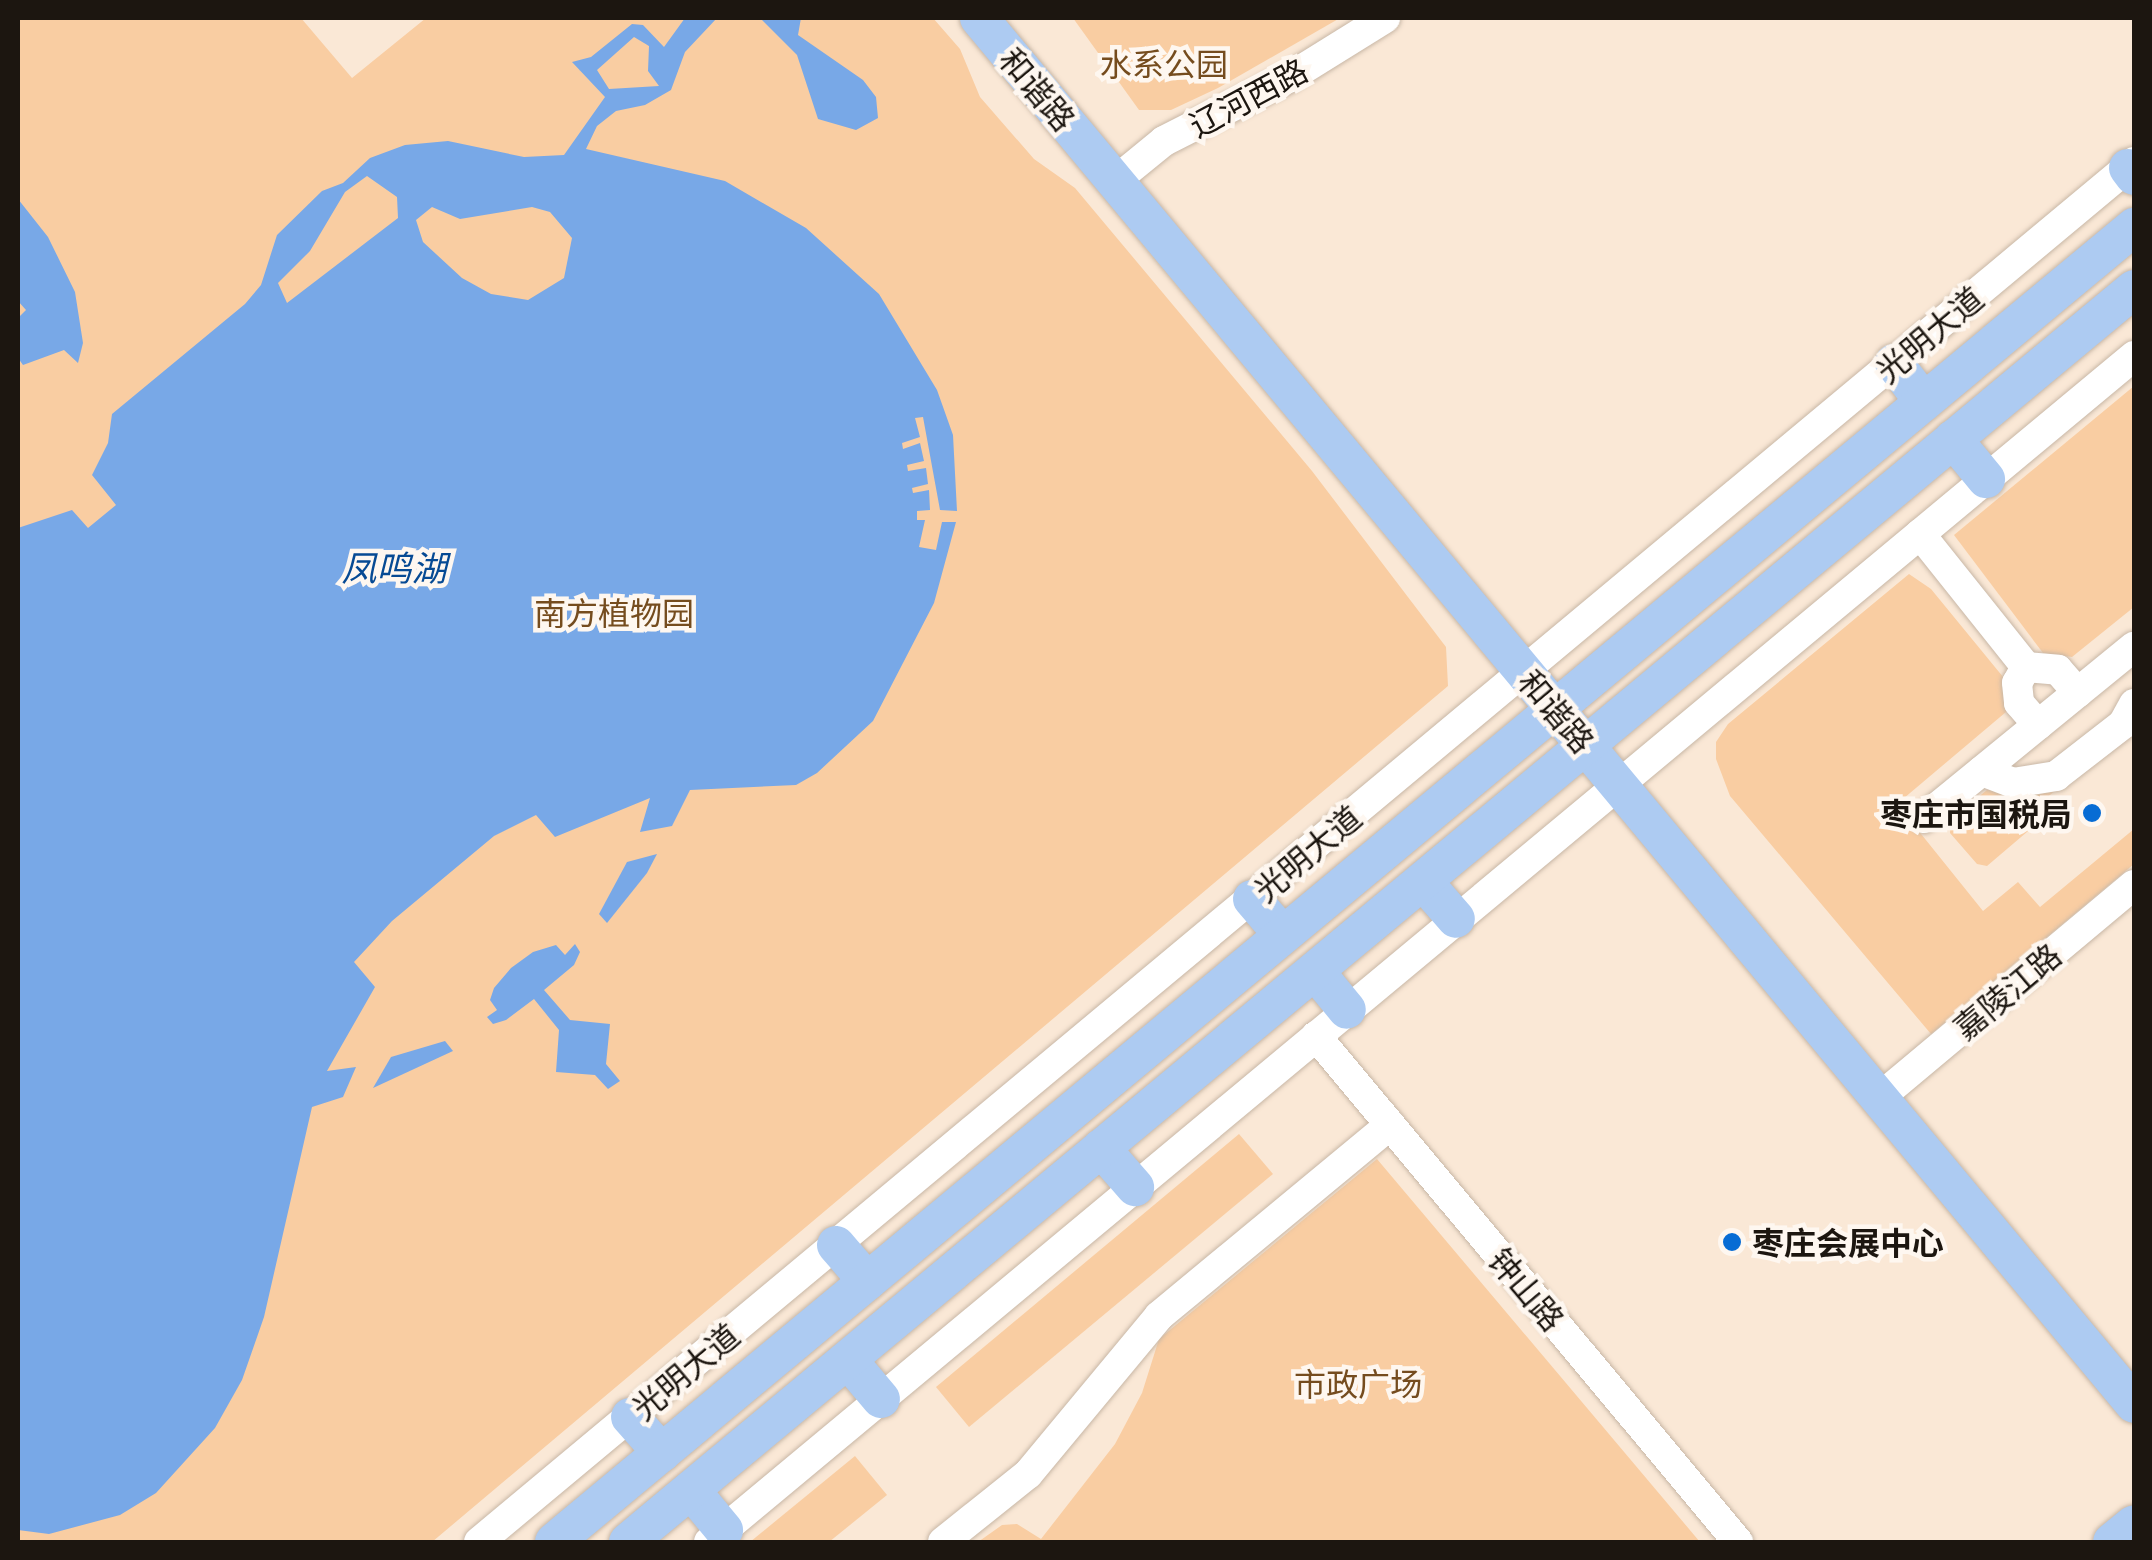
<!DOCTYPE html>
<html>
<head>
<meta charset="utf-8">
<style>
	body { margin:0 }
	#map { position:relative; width:2152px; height:1560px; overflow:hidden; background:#fae8d6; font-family:"Exo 2","Noto Sans SC",sans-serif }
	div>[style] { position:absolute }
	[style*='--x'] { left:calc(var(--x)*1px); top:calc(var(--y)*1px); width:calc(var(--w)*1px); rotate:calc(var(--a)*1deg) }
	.green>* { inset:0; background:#f9cda2 }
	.water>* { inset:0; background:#78a8e7 }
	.roads { filter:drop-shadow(0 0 2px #c8b7a6) drop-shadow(0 0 2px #c8b7a6) }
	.minor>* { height:30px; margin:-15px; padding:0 15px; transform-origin:15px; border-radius:15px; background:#fff }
	.major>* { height:38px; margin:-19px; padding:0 19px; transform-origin:19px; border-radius:19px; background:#adcbf2 }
	.dots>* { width:28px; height:28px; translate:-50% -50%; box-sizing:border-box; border:5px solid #fef7f0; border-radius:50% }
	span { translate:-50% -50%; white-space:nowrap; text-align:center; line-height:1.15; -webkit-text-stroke:9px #fef7f0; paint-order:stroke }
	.park-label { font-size:32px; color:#754c1e }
	.street-label { font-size:32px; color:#1c1610 }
	.poi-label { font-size:32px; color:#1c1610; font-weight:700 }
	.right { translate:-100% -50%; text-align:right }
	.left { translate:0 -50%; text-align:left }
	.water-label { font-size:35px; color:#064a94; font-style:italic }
	.frame { position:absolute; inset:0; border:20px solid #1c1610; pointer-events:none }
</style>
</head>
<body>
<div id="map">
	<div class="green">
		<div style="clip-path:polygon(18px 18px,301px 18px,352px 78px,426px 18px,933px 18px,960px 49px,980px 97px,1034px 159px,1075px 188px,1312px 471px,1446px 647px,1448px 686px,432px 1542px,18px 1542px)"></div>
		<div style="clip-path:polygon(1073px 18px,1340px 18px,1218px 88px,1171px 110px,1139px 110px)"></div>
		<div style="clip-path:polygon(2134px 386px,2134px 607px,2072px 657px,2043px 653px,1954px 535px)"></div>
		<div style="clip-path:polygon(1909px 574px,1931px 589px,2008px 683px,2006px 712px,1897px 804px,1983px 911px,2018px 882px,2040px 907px,2134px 829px,2134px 864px,1931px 1034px,1730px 796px,1716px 759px,1716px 742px,1728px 724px)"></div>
		<div style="clip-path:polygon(1992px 786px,2059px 788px,2046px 798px,2054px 809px,1987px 866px,1977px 864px,1950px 833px,1951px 819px)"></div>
		<div style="clip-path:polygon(1239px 1134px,1273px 1174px,969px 1427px,936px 1387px)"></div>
		<div style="clip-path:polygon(1377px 1159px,1700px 1542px,978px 1542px,1002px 1525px,1017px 1524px,1041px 1539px,1115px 1444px,1142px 1393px,1159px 1339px)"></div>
		<div style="clip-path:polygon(855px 1456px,887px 1495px,829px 1542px,750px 1542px)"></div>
	</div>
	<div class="water">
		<div style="clip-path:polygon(evenodd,685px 18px,717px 18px,685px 52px,671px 90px,645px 105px,616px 111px,597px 126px,586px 149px,725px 181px,806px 228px,879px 294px,937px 390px,953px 435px,957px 511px,940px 510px,923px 417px,915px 418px,920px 437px,902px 443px,903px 449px,920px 443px,924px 461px,907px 465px,908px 471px,926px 468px,928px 484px,912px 488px,913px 493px,929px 490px,930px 510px,917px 511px,917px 520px,925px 520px,919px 547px,936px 550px,942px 522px,956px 522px,934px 603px,873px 721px,817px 773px,796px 785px,690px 790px,672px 826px,640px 832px,650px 798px,555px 837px,536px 815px,494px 836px,392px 921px,354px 962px,375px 987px,327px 1071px,356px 1067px,343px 1097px,312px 1107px,264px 1317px,242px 1380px,215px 1428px,156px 1493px,120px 1515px,49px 1534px,18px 1530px,18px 528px,72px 510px,88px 528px,116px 505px,92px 475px,108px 443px,112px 414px,245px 304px,261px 285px,277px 235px,322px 191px,343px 183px,370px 158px,405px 145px,448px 141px,524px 157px,564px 155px,605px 97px,572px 62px,591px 57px,632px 24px,643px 25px,664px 47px,685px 18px,634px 37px,649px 46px,648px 71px,659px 86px,609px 89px,597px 70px,634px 37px,685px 18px,367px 176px,397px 197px,398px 218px,287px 303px,278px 283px,310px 251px,345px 192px,367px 176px,685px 18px,432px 207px,460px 219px,532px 207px,550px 212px,572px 238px,564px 278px,528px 300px,491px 294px,462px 278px,423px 242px,416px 220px,432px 207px)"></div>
		<div style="clip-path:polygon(760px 18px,801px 18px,798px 35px,863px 80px,876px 97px,878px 118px,856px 130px,818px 119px,797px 55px)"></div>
		<div style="clip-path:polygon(18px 199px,48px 237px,75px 292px,83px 343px,78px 363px,64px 350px,23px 365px,18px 358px,18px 318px,26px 310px,18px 301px)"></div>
		<div style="clip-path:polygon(657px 854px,647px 873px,607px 923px,599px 914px,627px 862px)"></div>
		<div style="clip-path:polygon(575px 944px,580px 952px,574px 965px,544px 990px,570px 1020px,610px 1024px,606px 1064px,620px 1081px,608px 1089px,595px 1075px,556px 1072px,559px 1030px,534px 999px,506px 1020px,493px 1024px,487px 1017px,497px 1010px,490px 1000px,494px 988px,511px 968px,533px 952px,556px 945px,565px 955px)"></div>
		<div style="clip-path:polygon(445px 1041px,453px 1051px,373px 1088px,391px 1057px)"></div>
	</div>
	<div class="roads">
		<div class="minor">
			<div style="--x:1115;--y:181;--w:63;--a:-39.2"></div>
			<div style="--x:1164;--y:141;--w:141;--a:-26.9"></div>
			<div style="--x:1290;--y:77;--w:112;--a:-31.8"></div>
			<div style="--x:1920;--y:534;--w:170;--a:51.4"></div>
			<div style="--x:2026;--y:667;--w:18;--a:119"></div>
			<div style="--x:2017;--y:683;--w:20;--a:84"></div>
			<div style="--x:2019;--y:703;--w:29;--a:49"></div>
			<div style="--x:2026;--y:667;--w:32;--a:5"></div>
			<div style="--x:2058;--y:670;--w:30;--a:49"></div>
			<div style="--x:1982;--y:771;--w:33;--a:21"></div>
			<div style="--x:2013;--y:783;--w:44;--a:-9.2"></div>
			<div style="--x:2056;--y:776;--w:85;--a:-37.8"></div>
			<div style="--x:2123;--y:724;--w:23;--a:-61"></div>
			<div style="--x:1924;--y:818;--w:271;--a:-39.2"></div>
			<div style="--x:1316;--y:1036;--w:659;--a:50.17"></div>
			<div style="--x:1879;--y:1098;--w:332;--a:-39.9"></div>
			<div style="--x:479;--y:1542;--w:2155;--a:-39.82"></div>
			<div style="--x:709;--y:1542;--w:1854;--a:-39.77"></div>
			<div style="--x:943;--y:1542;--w:109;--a:-38.7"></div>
			<div style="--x:1028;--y:1474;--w:205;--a:-50.3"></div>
			<div style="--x:1159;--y:1316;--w:300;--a:-39.6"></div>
		</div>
		<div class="major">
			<div style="--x:979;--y:18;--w:1804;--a:50.19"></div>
			<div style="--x:2128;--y:168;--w:10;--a:53"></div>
			<div style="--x:1894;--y:363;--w:49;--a:52.4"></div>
			<div style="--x:1953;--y:439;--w:52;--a:50.5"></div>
			<div style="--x:1423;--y:881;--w:50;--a:49"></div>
			<div style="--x:1252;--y:899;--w:46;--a:49.4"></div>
			<div style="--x:1315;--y:971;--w:50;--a:50.6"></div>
			<div style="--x:1101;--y:1148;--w:52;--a:48.9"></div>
			<div style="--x:836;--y:1245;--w:48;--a:49.3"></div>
			<div style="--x:848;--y:1360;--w:51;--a:49.8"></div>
			<div style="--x:630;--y:1417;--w:48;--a:48.4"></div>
			<div style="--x:691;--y:1490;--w:52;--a:50.5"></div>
			<div style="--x:554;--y:1542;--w:2056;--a:-39.77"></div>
			<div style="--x:628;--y:1542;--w:1959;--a:-39.76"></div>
			<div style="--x:2112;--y:1542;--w:28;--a:-39"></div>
		</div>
	</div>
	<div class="dots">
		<div style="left:2092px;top:813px;background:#076cd4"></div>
		<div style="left:1732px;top:1242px;background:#076cd4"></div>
	</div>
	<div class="park-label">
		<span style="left:1164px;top:63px">水系公园</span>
		<span style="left:614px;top:612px">南方植物园</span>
		<span style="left:1358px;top:1383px">市政广场</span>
	</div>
	<div class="street-label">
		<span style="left:1038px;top:89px;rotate:50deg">和谐路</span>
		<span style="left:1248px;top:97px;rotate:-28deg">辽河西路</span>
		<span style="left:1929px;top:334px;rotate:-40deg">光明大道</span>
		<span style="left:1557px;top:711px;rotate:50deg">和谐路</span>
		<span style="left:1307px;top:853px;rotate:-40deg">光明大道</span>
		<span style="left:2007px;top:991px;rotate:-40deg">嘉陵江路</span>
		<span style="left:1527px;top:1289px;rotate:50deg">钟山路</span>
		<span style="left:685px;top:1371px;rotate:-40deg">光明大道</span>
	</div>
	<div class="poi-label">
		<span class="right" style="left:2072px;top:813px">枣庄市国税局</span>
		<span class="left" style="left:1752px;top:1242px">枣庄会展中心</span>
	</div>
	<div class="water-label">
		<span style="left:394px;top:567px">凤鸣湖</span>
	</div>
	<div class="frame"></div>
</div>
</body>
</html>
